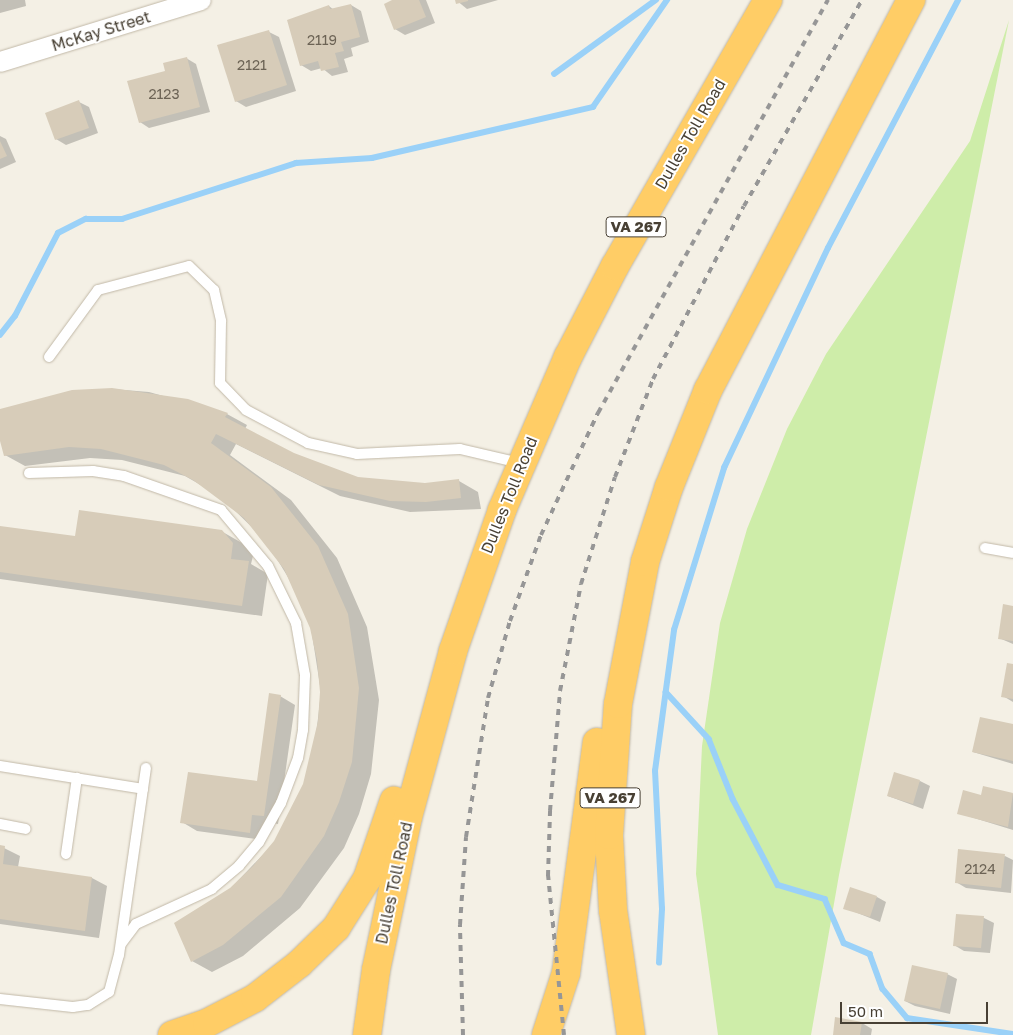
<!DOCTYPE html>
<html>
<head>
<meta charset="utf-8">
<style>
	body { margin:0 }
	#map { position:relative; width:1013px; height:1035px; overflow:hidden; background:#f4f0e5; font-family:"Golos Text",sans-serif }
	div>[style] { position:absolute }
	[style*='--x'] { left:calc(var(--x)*1px); top:calc(var(--y)*1px); width:calc(var(--w)*1px); rotate:calc(var(--a)*1deg) }
	.green>* { inset:0; background:#ceeda9 }
	.shadow>* { inset:0; background:#0003 }
	.stream>* { height:5.5px; margin:-2.75px; padding:0 2.75px; transform-origin:2.75px; border-radius:2.75px; background:#9ad1f8 }
	.building>* { inset:0; background:#d7ccb9 }
	.roads { filter:drop-shadow(0 0 1px #c1b8a7) drop-shadow(0 0 1px #c1b8a7) }
	.service>* { height:10px; margin:-5px; padding:0 5px; transform-origin:5px; border-radius:5px; background:#fff }
	.minor>* { height:20px; margin:-10px; padding:0 10px; transform-origin:10px; border-radius:10px; background:#fff }
	.motorway>* { height:28px; margin:-14px; padding:0 14px; transform-origin:14px; border-radius:14px; background:#ffcd66 }
	.rail>* { height:4px; margin-top:-2px; transform-origin:0; background:repeating-linear-gradient(90deg,#969696 0 6px,transparent 0 12px) }
	span { translate:-50% -50%; white-space:nowrap; text-align:center; line-height:1.15; -webkit-text-stroke:4px #fff; paint-order:stroke }
	.number-label { font-size:14px; color:#6c6355 }
	.number-label span { -webkit-text-stroke-width:0 }
	.shield-label span { padding:1px 4px; background:#fff; border:1px solid; border-radius:4px; -webkit-text-stroke-width:0 }
	.shield-label { font-size:15px; color:#484034; font-weight:700 }
	.street-label { font-size:16px; color:#484034 }
	.scale { position:absolute; left:840px; top:1002px; width:148px; height:22px; box-sizing:border-box; border:2px solid #484034; border-top:0; padding-left:6px; font-size:15px; line-height:18px; white-space:nowrap; color:#484034; -webkit-text-stroke:4px #fff; paint-order:stroke }
</style>
</head>
<body>
<div id="map">
	<div class="green">
		<div style="clip-path:polygon(1009px 20px,839px 875px,811px 1035px,718px 1035px,696px 874px,702px 746px,720px 623px,747px 529px,787px 429px,826px 354px,970px 141px)"></div>
	</div>
	<div class="shadow">
		<div style="clip-path:polygon(0 0,25px 0,26px 6px,0 13px)"></div>
		<div style="clip-path:polygon(396px 0,426px 0,435px 23px,405px 35px,395px 29px)"></div>
		<div style="clip-path:polygon(456px 0,498px 0,467px 9px)"></div>
		<div style="clip-path:polygon(351px 5px,361px 11px,369px 42px,351px 48px,353px 56px,344px 59px,348px 72px,332px 76px,322px 68px,311px 71px,301px 65px,329px 6px,334px 10px)"></div>
		<div style="clip-path:polygon(269px 32px,279px 37px,296px 91px,246px 107px,236px 101px)"></div>
		<div style="clip-path:polygon(186px 58px,196px 64px,210px 112px,149px 128px,140px 122px,167px 72px)"></div>
		<div style="clip-path:polygon(79px 102px,89px 107px,98px 133px,66px 145px,56px 139px)"></div>
		<div style="clip-path:polygon(0 136px,6px 139px,16px 162px,0 169px)"></div>
		<div style="clip-path:polygon(112px 389px,149px 392px,227px 414px,247px 425px,245px 429px,294px 454px,358px 478px,425px 484px,459px 481px,478px 492px,481px 509px,410px 512px,340px 496px,236px 444px,230px 455px,291px 500px,337px 558px,367px 627px,379px 700px,371px 774px,359px 814px,344px 848px,300px 908px,243px 956px,212px 972px,192px 961px,230px 889px,275px 842px,304px 784px,314px 753px,321px 692px,311px 628px,300px 597px,266px 541px,220px 496px,185px 476px,122px 460px,90px 458px,25px 466px,5px 455px,0 436px,0 411px)"></div>
		<div style="clip-path:polygon(0 527px,76px 538px,221px 531px,242px 543px,253px 556px,251px 564px,268px 574px,262px 616px,0 579px)"></div>
		<div style="clip-path:polygon(1013px 607px,1013px 644px,999px 638px)"></div>
		<div style="clip-path:polygon(1013px 665px,1013px 702px,1003px 696px)"></div>
		<div style="clip-path:polygon(280px 696px,295px 705px,278px 824px,267px 822px,264px 840px,197px 831px,182px 822px,258px 783px)"></div>
		<div style="clip-path:polygon(1013px 725px,1013px 764px,973px 752px)"></div>
		<div style="clip-path:polygon(920px 781px,930px 786px,923px 809px,888px 796px)"></div>
		<div style="clip-path:polygon(984px 787px,1013px 794px,1013px 830px,958px 813px,982px 797px)"></div>
		<div style="clip-path:polygon(0 846px,20px 856px,18px 867px,92px 878px,107px 886px,99px 938px,0 924px)"></div>
		<div style="clip-path:polygon(1005px 856px,1013px 860px,1011px 893px,966px 888px,956px 882px)"></div>
		<div style="clip-path:polygon(877px 897px,886px 902px,880px 922px,845px 908px)"></div>
		<div style="clip-path:polygon(957px 915px,984px 918px,994px 923px,990px 953px,964px 951px,954px 945px)"></div>
		<div style="clip-path:polygon(947px 974px,957px 979px,950px 1014px,915px 1006px,905px 1001px)"></div>
		<div style="clip-path:polygon(836px 1019px,862px 1023px,872px 1029px,871px 1035px,834px 1035px)"></div>
	</div>
	<div class="stream">
		<div style="--x:554;--y:74;--w:126;--a:-36"></div>
		<div style="--x:0;--y:335;--w:24;--a:-52"></div>
		<div style="--x:15;--y:316;--w:93;--a:-62.6"></div>
		<div style="--x:58;--y:233;--w:31;--a:-27"></div>
		<div style="--x:86;--y:219;--w:36;--a:0"></div>
		<div style="--x:122;--y:219;--w:183;--a:-17.8"></div>
		<div style="--x:296;--y:163;--w:76;--a:-3.8"></div>
		<div style="--x:372;--y:158;--w:227;--a:-13"></div>
		<div style="--x:593;--y:107;--w:130;--a:-55.3"></div>
		<div style="--x:666;--y:692;--w:64;--a:47.5"></div>
		<div style="--x:709;--y:739;--w:65;--a:68.2"></div>
		<div style="--x:733;--y:799;--w:97;--a:62.4"></div>
		<div style="--x:778;--y:885;--w:49;--a:16.6"></div>
		<div style="--x:825;--y:899;--w:48;--a:66.6"></div>
		<div style="--x:844;--y:943;--w:28;--a:23"></div>
		<div style="--x:870;--y:954;--w:37;--a:70"></div>
		<div style="--x:883;--y:989;--w:38;--a:50"></div>
		<div style="--x:907;--y:1018;--w:107;--a:8.6"></div>
		<div style="--x:659;--y:963;--w:54;--a:-86.8"></div>
		<div style="--x:662;--y:909;--w:138;--a:-92.9"></div>
		<div style="--x:655;--y:771;--w:142;--a:-82.3"></div>
		<div style="--x:674;--y:630;--w:170;--a:-72.8"></div>
		<div style="--x:724;--y:468;--w:243;--a:-64.7"></div>
		<div style="--x:828;--y:248;--w:280;--a:-62.3"></div>
	</div>
	<div class="building">
		<div style="clip-path:polygon(392px 0,419px 0,426px 17px,394px 30px,384px 4px)"></div>
		<div style="clip-path:polygon(455px 0,468px 0,468px 1px,456px 4px)"></div>
		<div style="clip-path:polygon(351px 4px,360px 37px,341px 42px,344px 51px,335px 53px,339px 67px,321px 71px,318px 61px,300px 66px,287px 20px,329px 5px,330px 9px)"></div>
		<div style="clip-path:polygon(269px 30px,287px 85px,235px 102px,217px 45px)"></div>
		<div style="clip-path:polygon(187px 57px,200px 107px,139px 123px,127px 81px,165px 71px,163px 63px)"></div>
		<div style="clip-path:polygon(79px 100px,89px 128px,55px 140px,45px 113px)"></div>
		<div style="clip-path:polygon(0 141px,7px 156px,0 159px)"></div>
		<div style="clip-path:polygon(112px 388px,188px 399px,228px 413px,225px 417px,294px 453px,358px 477px,425px 483px,459px 479px,461px 498px,426px 502px,390px 501px,319px 485px,216px 434px,211px 443px,271px 487px,318px 546px,348px 614px,359px 688px,352px 762px,339px 802px,324px 836px,281px 897px,223px 945px,191px 962px,174px 923px,230px 888px,253px 866px,274px 841px,303px 784px,318px 721px,320px 692px,317px 660px,310px 628px,284px 569px,244px 518px,193px 480px,164px 465px,101px 449px,69px 447px,4px 456px,0 441px,0 409px,72px 390px)"></div>
		<div style="clip-path:polygon(79px 510px,222px 530px,233px 543px,231px 559px,249px 561px,242px 606px,0 572px,0 526px,75px 536px)"></div>
		<div style="clip-path:polygon(1003px 604px,1013px 606px,1013px 641px,998px 639px)"></div>
		<div style="clip-path:polygon(1007px 663px,1013px 664px,1013px 699px,1001px 697px)"></div>
		<div style="clip-path:polygon(269px 693px,281px 695px,264px 816px,252px 815px,250px 833px,180px 823px,188px 772px,257px 781px)"></div>
		<div style="clip-path:polygon(980px 717px,1013px 724px,1013px 761px,972px 752px)"></div>
		<div style="clip-path:polygon(894px 772px,920px 780px,913px 804px,887px 796px)"></div>
		<div style="clip-path:polygon(983px 786px,1013px 793px,1008px 827px,957px 814px,963px 790px,981px 795px)"></div>
		<div style="clip-path:polygon(0 845px,5px 846px,3px 864px,92px 877px,85px 931px,0 919px)"></div>
		<div style="clip-path:polygon(958px 849px,1005px 854px,1001px 888px,955px 883px)"></div>
		<div style="clip-path:polygon(850px 887px,877px 896px,870px 917px,843px 909px)"></div>
		<div style="clip-path:polygon(956px 914px,984px 916px,981px 948px,953px 946px)"></div>
		<div style="clip-path:polygon(912px 965px,948px 973px,940px 1009px,904px 1001px)"></div>
		<div style="clip-path:polygon(835px 1017px,862px 1022px,860px 1035px,833px 1035px)"></div>
	</div>
	<div class="roads">
		<div class="service">
			<div style="--x:49;--y:357;--w:83;--a:-53.8"></div>
			<div style="--x:98;--y:290;--w:94;--a:-14.8"></div>
			<div style="--x:189;--y:266;--w:35;--a:44"></div>
			<div style="--x:214;--y:290;--w:32;--a:77"></div>
			<div style="--x:221;--y:321;--w:62;--a:90.9"></div>
			<div style="--x:220;--y:383;--w:37;--a:46"></div>
			<div style="--x:246;--y:410;--w:70;--a:28"></div>
			<div style="--x:308;--y:443;--w:50;--a:12.7"></div>
			<div style="--x:357;--y:454;--w:103;--a:-2.8"></div>
			<div style="--x:460;--y:449;--w:62;--a:13.1"></div>
			<div style="--x:29;--y:473;--w:64;--a:-1.8"></div>
			<div style="--x:93;--y:471;--w:31;--a:9"></div>
			<div style="--x:124;--y:476;--w:103;--a:19.3"></div>
			<div style="--x:221;--y:510;--w:73;--a:50"></div>
			<div style="--x:268;--y:566;--w:64;--a:63.8"></div>
			<div style="--x:296;--y:623;--w:53;--a:80.2"></div>
			<div style="--x:305;--y:675;--w:55;--a:92.1"></div>
			<div style="--x:303;--y:730;--w:28;--a:100"></div>
			<div style="--x:298;--y:758;--w:48;--a:110.7"></div>
			<div style="--x:281;--y:803;--w:45;--a:119.4"></div>
			<div style="--x:259;--y:842;--w:31;--a:130"></div>
			<div style="--x:239;--y:866;--w:35;--a:140"></div>
			<div style="--x:212;--y:889;--w:84;--a:155.3"></div>
			<div style="--x:136;--y:924;--w:25;--a:127"></div>
			<div style="--x:985;--y:548;--w:28;--a:10"></div>
			<div style="--x:0;--y:766;--w:145;--a:9.1"></div>
			<div style="--x:0;--y:824;--w:26;--a:11"></div>
			<div style="--x:66;--y:854;--w:77;--a:-81.8"></div>
			<div style="--x:0;--y:999;--w:73;--a:6.3"></div>
			<div style="--x:73;--y:1007;--w:15;--a:-8"></div>
			<div style="--x:88;--y:1005;--w:25;--a:-32"></div>
			<div style="--x:109;--y:992;--w:38;--a:-75"></div>
			<div style="--x:119;--y:955;--w:189;--a:-81.8"></div>
		</div>
		<div class="minor">
			<div style="--x:0;--y:62;--w:210;--a:-17.1"></div>
		</div>
		<div class="motorway">
			<div style="--x:172;--y:1035;--w:37;--a:-19"></div>
			<div style="--x:207;--y:1023;--w:54;--a:-27.5"></div>
			<div style="--x:255;--y:998;--w:56;--a:-37.7"></div>
			<div style="--x:299;--y:964;--w:52;--a:-44.2"></div>
			<div style="--x:336;--y:928;--w:58;--a:-57.7"></div>
			<div style="--x:367;--y:879;--w:83;--a:-71.1"></div>
			<div style="--x:367;--y:1035;--w:66;--a:-82.1"></div>
			<div style="--x:376;--y:970;--w:156;--a:-78.2"></div>
			<div style="--x:408;--y:817;--w:172;--a:-74.8"></div>
			<div style="--x:453;--y:651;--w:149;--a:-70.8"></div>
			<div style="--x:502;--y:510;--w:167;--a:-66.7"></div>
			<div style="--x:568;--y:357;--w:102;--a:-62.7"></div>
			<div style="--x:615;--y:266;--w:307;--a:-60.1"></div>
			<div style="--x:546;--y:1035;--w:65;--a:-72.1"></div>
			<div style="--x:566;--y:973;--w:233;--a:-82.4"></div>
			<div style="--x:631;--y:1035;--w:126;--a:-98.2"></div>
			<div style="--x:613;--y:910;--w:75;--a:-93.1"></div>
			<div style="--x:609;--y:835;--w:131;--a:-86.1"></div>
			<div style="--x:618;--y:704;--w:145;--a:-79.2"></div>
			<div style="--x:645;--y:562;--w:79;--a:-72.3"></div>
			<div style="--x:669;--y:487;--w:105;--a:-68.1"></div>
			<div style="--x:708;--y:390;--w:440;--a:-62.5"></div>
		</div>
	</div>
	<div class="rail">
		<div style="--x:463;--y:1035;--w:110;--a:-91.6"></div>
		<div style="--x:460;--y:925;--w:88;--a:-86.1"></div>
		<div style="--x:466;--y:837;--w:141;--a:-81"></div>
		<div style="--x:488;--y:698;--w:80;--a:-74.1"></div>
		<div style="--x:510;--y:621;--w:91;--a:-70.2"></div>
		<div style="--x:541;--y:535;--w:135;--a:-65"></div>
		<div style="--x:598;--y:413;--w:473;--a:-60.9"></div>
		<div style="--x:564;--y:1035;--w:160;--a:-95.7"></div>
		<div style="--x:548;--y:876;--w:65;--a:-88.2"></div>
		<div style="--x:550;--y:811;--w:120;--a:-85.2"></div>
		<div style="--x:560;--y:691;--w:109;--a:-78.9"></div>
		<div style="--x:581;--y:584;--w:112;--a:-72.4"></div>
		<div style="--x:615;--y:477;--w:105;--a:-68.8"></div>
		<div style="--x:653;--y:379;--w:195;--a:-62.3"></div>
		<div style="--x:744;--y:206;--w:237;--a:-60.2"></div>
	</div>
	<div class="number-label">
		<span style="left:322px;top:40px">2119</span>
		<span style="left:252px;top:65px">2121</span>
		<span style="left:164px;top:94px">2123</span>
		<span style="left:980px;top:869px">2124</span>
	</div>
	<div class="shield-label">
		<span style="left:636px;top:227px">VA 267</span>
		<span style="left:610px;top:798px">VA 267</span>
	</div>
	<div class="street-label">
		<span style="left:101px;top:31px;rotate:-17deg">McKay Street</span>
		<span style="left:690px;top:134px;rotate:-60deg">Dulles Toll Road</span>
		<span style="left:509px;top:495px;rotate:-68deg">Dulles Toll Road</span>
		<span style="left:394px;top:883px;rotate:-78deg">Dulles Toll Road</span>
	</div>
	<div class="scale">50 m</div>
</div>
</body>
</html>
